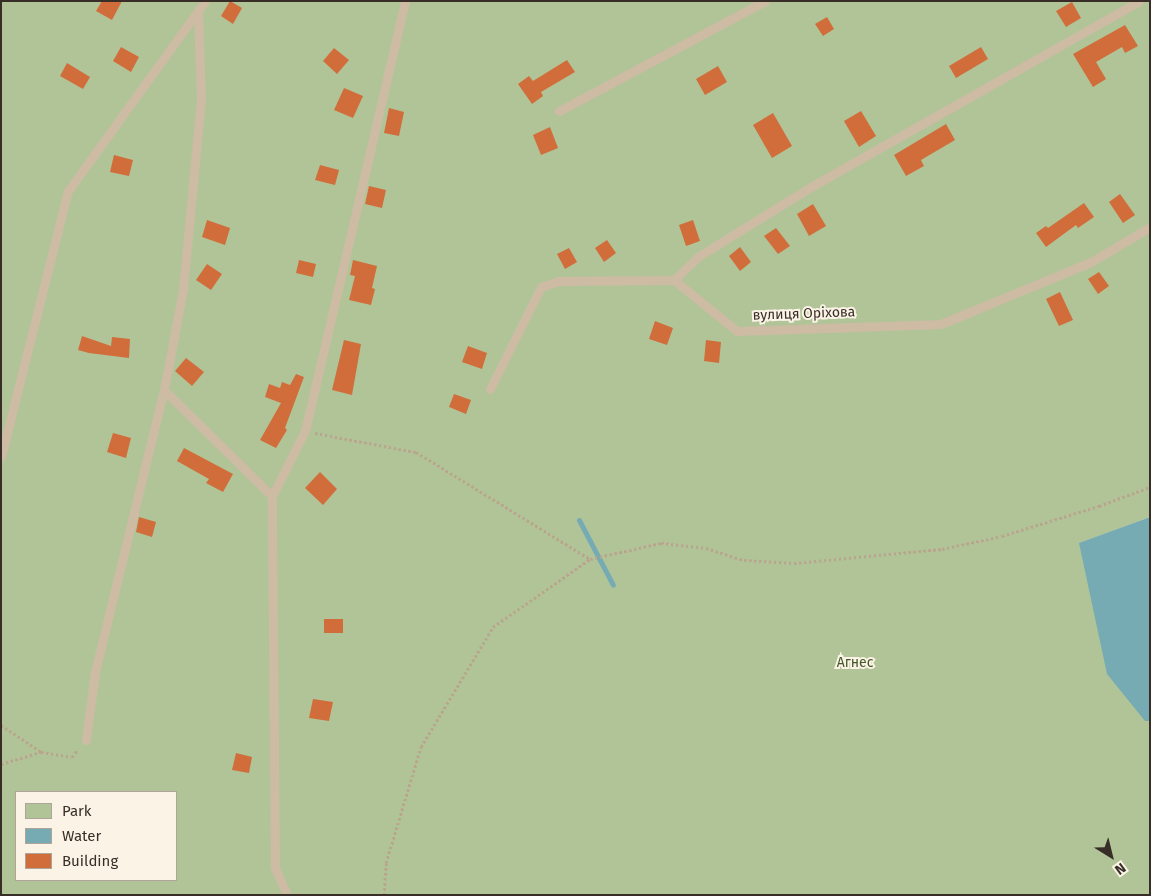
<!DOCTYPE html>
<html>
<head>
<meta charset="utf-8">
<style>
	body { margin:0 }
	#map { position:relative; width:1151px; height:896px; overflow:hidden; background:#f4ead9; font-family:"Fira Sans",sans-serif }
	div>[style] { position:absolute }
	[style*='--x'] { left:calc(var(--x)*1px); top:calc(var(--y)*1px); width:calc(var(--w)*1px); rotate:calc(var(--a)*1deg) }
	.green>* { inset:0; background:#b1c498 }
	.water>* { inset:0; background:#76abb4 }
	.stream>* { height:5px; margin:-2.5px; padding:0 2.5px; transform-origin:2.5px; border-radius:2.5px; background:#76abb4 }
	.building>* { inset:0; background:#d16d3a }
	.path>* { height:3px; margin-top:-1.5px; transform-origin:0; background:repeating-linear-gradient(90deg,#b9a58e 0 2.5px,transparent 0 5px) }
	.lane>* { height:9px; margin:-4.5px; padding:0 4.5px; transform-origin:4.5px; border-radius:4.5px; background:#cdbba4 }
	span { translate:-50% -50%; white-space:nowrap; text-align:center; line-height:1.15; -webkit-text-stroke:4px #fbf3e6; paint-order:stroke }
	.street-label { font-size:14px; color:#382e27 }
	.park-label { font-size:14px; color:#425828 }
	.frame { position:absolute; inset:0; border:2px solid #382e27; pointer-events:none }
	.legend { position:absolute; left:15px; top:791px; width:162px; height:90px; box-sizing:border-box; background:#fbf3e6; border:1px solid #ada49a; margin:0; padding:6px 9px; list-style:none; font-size:15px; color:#382e27 }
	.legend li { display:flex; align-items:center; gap:10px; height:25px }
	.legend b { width:25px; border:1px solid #ada49a }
	.north { position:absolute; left:1086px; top:831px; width:50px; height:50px; -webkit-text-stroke:4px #fbf3e6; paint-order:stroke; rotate:144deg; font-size:14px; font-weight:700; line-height:20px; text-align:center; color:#382e27 }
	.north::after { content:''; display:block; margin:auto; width:18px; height:22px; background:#382e27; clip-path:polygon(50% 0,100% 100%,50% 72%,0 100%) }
</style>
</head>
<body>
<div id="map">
	<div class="green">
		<div style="clip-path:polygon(evenodd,1px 1px,1150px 1px,1150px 517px,1080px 543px,1145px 720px,1150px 721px,1150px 895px,1px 895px,1px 1px,16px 792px,176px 792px,176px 880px,16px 880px,16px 792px)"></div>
	</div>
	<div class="water">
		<div style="clip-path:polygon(1150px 517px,1150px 721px,1145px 721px,1107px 674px,1079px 543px)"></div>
	</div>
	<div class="stream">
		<div style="--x:579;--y:520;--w:73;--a:62.4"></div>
	</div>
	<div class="building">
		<div style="clip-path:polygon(102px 1px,122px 1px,112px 20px,96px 11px)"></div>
		<div style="clip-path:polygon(230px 1px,242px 8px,233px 24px,221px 16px)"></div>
		<div style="clip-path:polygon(1072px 2px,1081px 18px,1066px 27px,1056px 11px)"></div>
		<div style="clip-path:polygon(827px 17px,834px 29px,823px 36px,815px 24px)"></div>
		<div style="clip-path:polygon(1125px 25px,1138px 46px,1125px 53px,1122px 47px,1096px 62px,1106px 79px,1093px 87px,1073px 54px)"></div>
		<div style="clip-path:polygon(121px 47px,139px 57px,131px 72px,113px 61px)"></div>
		<div style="clip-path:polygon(981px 47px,988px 59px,956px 78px,949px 66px)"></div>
		<div style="clip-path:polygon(334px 48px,349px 60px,337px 74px,323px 61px)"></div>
		<div style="clip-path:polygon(567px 60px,575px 72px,541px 92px,543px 96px,532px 104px,518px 84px,529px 76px,533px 81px)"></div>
		<div style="clip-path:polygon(67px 63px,90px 77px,83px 89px,60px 76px)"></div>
		<div style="clip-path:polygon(718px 66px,727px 82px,705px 95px,696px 79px)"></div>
		<div style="clip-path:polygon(344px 88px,363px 96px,353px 118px,334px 110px)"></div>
		<div style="clip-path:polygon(389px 108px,404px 112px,399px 136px,384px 133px)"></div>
		<div style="clip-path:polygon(861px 111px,876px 136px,859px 147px,844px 121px)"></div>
		<div style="clip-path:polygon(773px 113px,792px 146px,772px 158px,753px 125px)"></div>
		<div style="clip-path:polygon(946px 124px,955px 140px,921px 160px,924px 166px,906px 176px,894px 155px)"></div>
		<div style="clip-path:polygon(550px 127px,558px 148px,541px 155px,533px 135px)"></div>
		<div style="clip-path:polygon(114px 155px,133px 160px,129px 176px,110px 172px)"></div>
		<div style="clip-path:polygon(320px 165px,339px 170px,335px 185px,315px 180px)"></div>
		<div style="clip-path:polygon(369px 186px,386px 190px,382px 208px,365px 204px)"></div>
		<div style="clip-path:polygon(1120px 194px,1135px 215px,1123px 223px,1109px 202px)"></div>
		<div style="clip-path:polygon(1084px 203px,1094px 217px,1078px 228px,1076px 225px,1046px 247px,1036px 233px,1046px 226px,1048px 228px)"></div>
		<div style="clip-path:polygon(813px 204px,826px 226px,809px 236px,797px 214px)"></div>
		<div style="clip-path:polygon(207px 220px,230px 228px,225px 245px,202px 237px)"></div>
		<div style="clip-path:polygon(693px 220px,700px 241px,686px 246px,679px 225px)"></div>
		<div style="clip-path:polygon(776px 228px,790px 246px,778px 254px,764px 236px)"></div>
		<div style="clip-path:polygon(607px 240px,616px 253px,604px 262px,595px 248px)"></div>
		<div style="clip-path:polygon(740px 247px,751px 262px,740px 271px,729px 256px)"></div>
		<div style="clip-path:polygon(569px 248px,577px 262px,565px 269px,557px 254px)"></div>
		<div style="clip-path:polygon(299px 260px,316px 264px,313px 277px,296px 273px)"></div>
		<div style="clip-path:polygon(353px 260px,377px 266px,372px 288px,375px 289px,371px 305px,349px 300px,355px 276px,350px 275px)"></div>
		<div style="clip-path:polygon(207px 264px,222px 274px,211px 290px,196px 280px)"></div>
		<div style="clip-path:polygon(1099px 272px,1109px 286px,1098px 294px,1088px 279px)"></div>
		<div style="clip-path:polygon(1060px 292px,1073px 320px,1059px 326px,1046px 299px)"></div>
		<div style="clip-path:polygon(655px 321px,673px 328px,667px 345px,649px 339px)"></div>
		<div style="clip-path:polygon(82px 336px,111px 346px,112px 337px,130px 339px,129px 358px,89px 353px,78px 350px)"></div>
		<div style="clip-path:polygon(344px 340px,361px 344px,352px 395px,332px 390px)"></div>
		<div style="clip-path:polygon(706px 340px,721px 342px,719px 363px,704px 361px)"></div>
		<div style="clip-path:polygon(468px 346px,487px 353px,482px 369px,462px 362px)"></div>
		<div style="clip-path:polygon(186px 358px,204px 372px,192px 386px,175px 371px)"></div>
		<div style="clip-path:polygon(296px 374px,304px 377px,285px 428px,287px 430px,276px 448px,260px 440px,281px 403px,265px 397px,269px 384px,280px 388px,282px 382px,290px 385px)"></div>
		<div style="clip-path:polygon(454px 394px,471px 400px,466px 414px,449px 407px)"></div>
		<div style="clip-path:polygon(113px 433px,131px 438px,126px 458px,107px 452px)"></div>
		<div style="clip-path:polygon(184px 448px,233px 474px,223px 492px,206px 483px,209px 479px,177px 461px)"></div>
		<div style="clip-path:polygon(320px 472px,337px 489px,323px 505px,305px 488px)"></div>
		<div style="clip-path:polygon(139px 517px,156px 522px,152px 537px,136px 532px)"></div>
		<div style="clip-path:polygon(324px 619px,343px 619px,343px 633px,324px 633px)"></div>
		<div style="clip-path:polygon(313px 699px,333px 702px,329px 721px,309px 718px)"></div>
		<div style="clip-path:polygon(236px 753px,252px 757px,249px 773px,232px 770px)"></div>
	</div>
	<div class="path">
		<div style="--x:315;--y:433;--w:103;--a:10.7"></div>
		<div style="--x:416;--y:452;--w:204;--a:31.6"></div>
		<div style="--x:1;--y:725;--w:48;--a:34"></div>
		<div style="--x:41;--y:752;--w:31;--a:9"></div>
		<div style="--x:72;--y:757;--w:10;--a:-53"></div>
		<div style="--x:1;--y:764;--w:42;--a:-16.7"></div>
		<div style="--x:384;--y:895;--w:32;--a:-86"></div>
		<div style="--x:386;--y:863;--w:121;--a:-73.2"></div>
		<div style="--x:421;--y:747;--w:140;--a:-59"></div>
		<div style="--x:493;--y:627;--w:118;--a:-35"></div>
		<div style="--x:590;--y:559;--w:73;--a:-12.7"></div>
		<div style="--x:661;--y:543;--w:45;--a:6.3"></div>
		<div style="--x:706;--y:548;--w:40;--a:18"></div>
		<div style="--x:744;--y:560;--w:50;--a:3.4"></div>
		<div style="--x:794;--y:563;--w:149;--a:-5.4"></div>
		<div style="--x:942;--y:549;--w:61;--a:-12.2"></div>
		<div style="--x:1002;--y:536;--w:102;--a:-17.2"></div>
		<div style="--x:1099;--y:506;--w:54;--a:-20.4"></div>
	</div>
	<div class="lane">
		<div style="--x:559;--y:111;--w:234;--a:-28.1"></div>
		<div style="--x:674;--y:280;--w:35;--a:-44"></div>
		<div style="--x:699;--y:256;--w:129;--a:-31.7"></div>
		<div style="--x:809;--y:188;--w:379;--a:-29.5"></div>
		<div style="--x:490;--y:389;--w:114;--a:-63.4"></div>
		<div style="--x:541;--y:287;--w:18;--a:-19"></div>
		<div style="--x:558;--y:281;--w:116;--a:-0.5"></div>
		<div style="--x:674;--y:280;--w:81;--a:39"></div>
		<div style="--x:737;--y:331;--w:204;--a:-2"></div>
		<div style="--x:941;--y:324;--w:162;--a:-22.5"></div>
		<div style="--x:1091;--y:262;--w:69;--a:-30.7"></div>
		<div style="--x:164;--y:390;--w:151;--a:44.5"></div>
		<div style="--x:1;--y:457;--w:274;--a:-75.9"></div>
		<div style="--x:68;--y:191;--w:234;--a:-54.2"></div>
		<div style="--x:86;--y:740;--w:69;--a:-82.5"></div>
		<div style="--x:95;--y:672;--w:290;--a:-76.3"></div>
		<div style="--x:164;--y:390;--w:103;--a:-79.3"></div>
		<div style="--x:183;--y:289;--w:191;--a:-84.6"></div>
		<div style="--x:201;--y:99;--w:86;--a:-92"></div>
		<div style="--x:287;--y:895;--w:30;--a:-114"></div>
		<div style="--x:275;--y:868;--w:372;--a:-90.5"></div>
		<div style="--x:272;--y:496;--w:73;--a:-63.1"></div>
		<div style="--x:305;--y:431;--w:441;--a:-76.9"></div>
	</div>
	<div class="street-label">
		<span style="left:804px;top:314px;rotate:-2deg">вулиця Оріхова</span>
	</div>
	<div class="park-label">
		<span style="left:855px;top:663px">Агнес</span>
	</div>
	<div class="frame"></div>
	<ul class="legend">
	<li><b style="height:14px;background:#b1c498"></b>Park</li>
	<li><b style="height:14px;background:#76abb4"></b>Water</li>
	<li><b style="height:14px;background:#d16d3a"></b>Building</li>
	</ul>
	<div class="north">N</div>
</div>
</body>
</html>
